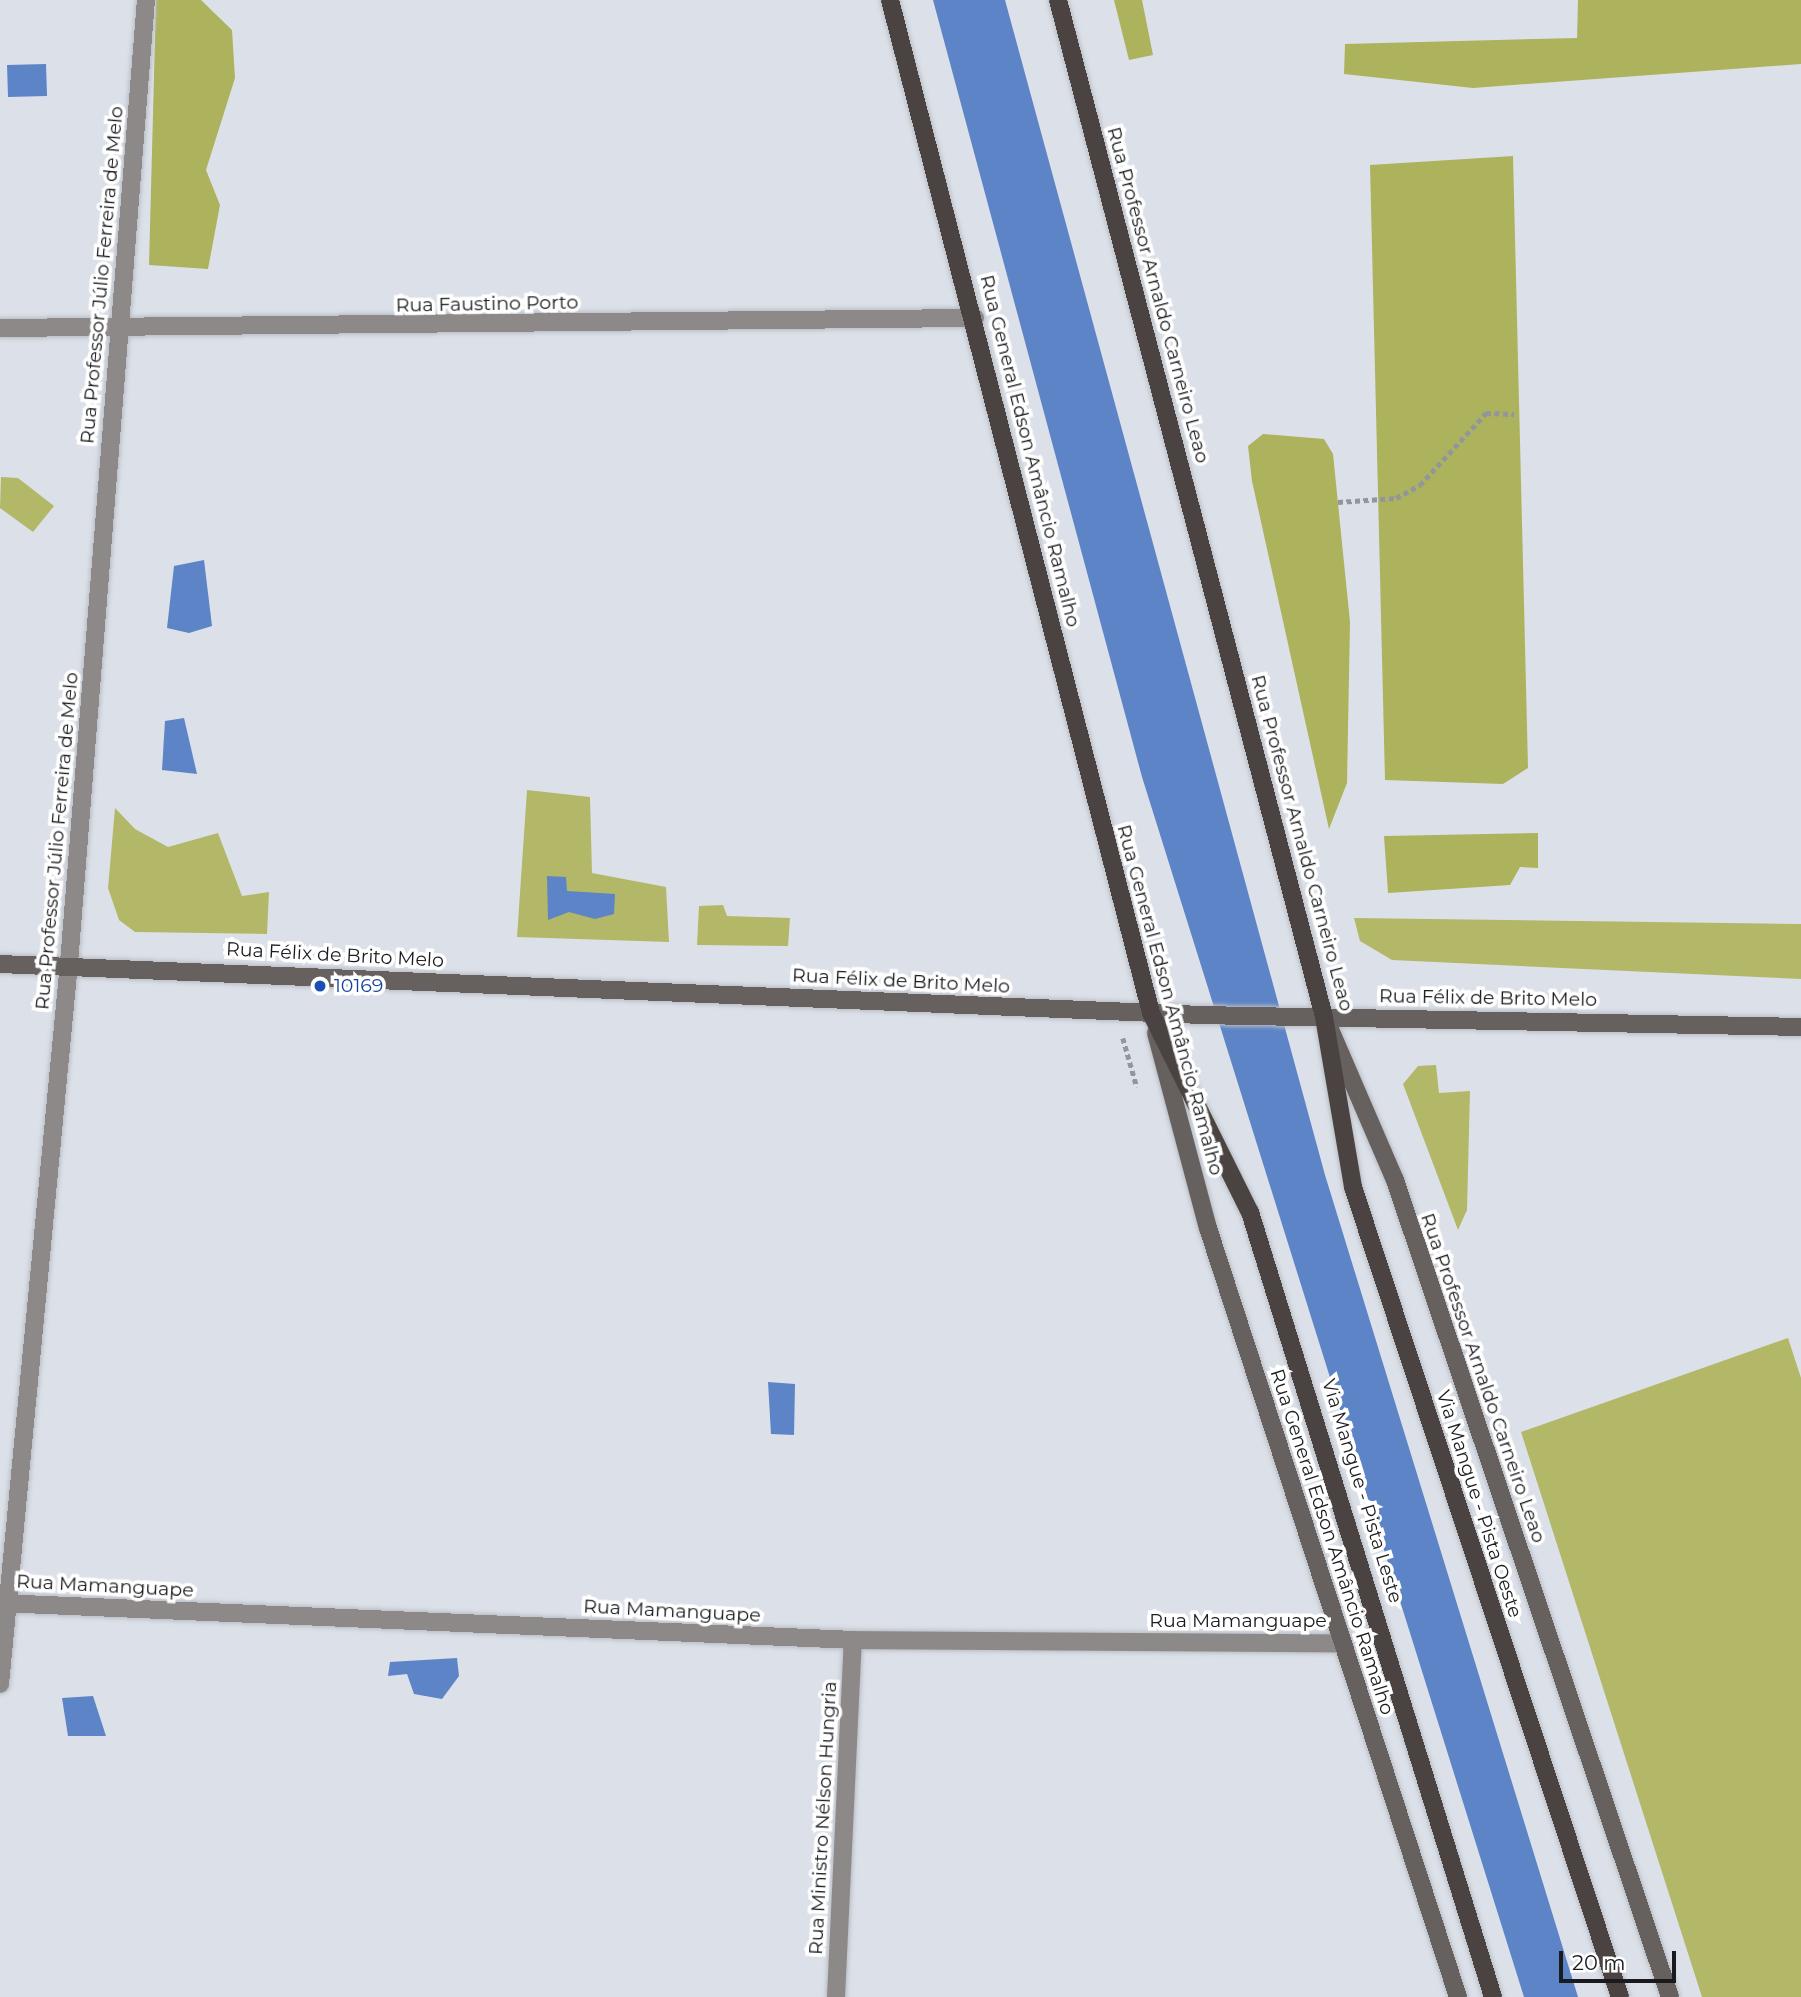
<!DOCTYPE html>
<html>
<head>
<meta charset="utf-8">
<style>
	body { margin:0 }
	#map { position:relative; width:1801px; height:1997px; overflow:hidden; background:#dce1e9; font-family:Montserrat,sans-serif }
	div>[style] { position:absolute }
	[style*='--x'] { left:calc(var(--x)*1px); top:calc(var(--y)*1px); width:calc(var(--w)*1px); rotate:calc(var(--a)*1deg) }
	.green>* { inset:0; background:#b2b868 }
	.forest>* { inset:0; background:#adb25c }
	.water>* { inset:0; background:#5c84c6 }
	.path>* { height:4.5px; margin-top:-2.25px; transform-origin:0; background:repeating-linear-gradient(90deg,#92969c 0 5px,transparent 0 8.5px) }
	.roads { filter:drop-shadow(0 0 2px #b9bdc4) drop-shadow(0 0 2px #b9bdc4) }
	.minor>* { height:18px; margin:-9px; padding:0 9px; transform-origin:9px; border-radius:9px; background:#8d8988 }
	.secondary>* { height:18px; margin:-9px; padding:0 9px; transform-origin:9px; border-radius:9px; background:#66605f }
	.primary>* { height:18px; margin:-9px; padding:0 9px; transform-origin:9px; border-radius:9px; background:#4a4342 }
	.dots>* { width:19px; height:19px; translate:-50% -50%; box-sizing:border-box; border:4px solid #fff; border-radius:50% }
	span { translate:-50% -50%; white-space:nowrap; text-align:center; line-height:1.15; -webkit-text-stroke:7px #fff; paint-order:stroke }
	.street-label { font-size:19px; color:#1a1b1e }
	.transit-label { font-size:19px; color:#164399 }
	.left { translate:0 -50%; text-align:left }
	.scale { position:absolute; left:1559px; top:1951px; width:117px; height:32px; box-sizing:border-box; border:4px solid #1a1b1e; border-top:0; padding-left:9px; font-size:21px; line-height:24px; white-space:nowrap; color:#1a1b1e; -webkit-text-stroke:5px #fff; paint-order:stroke }
</style>
</head>
<body>
<div id="map">
	<div class="green">
		<div style="clip-path:polygon(1px 477px,18px 478px,54px 506px,33px 532px,0 508px)"></div>
		<div style="clip-path:polygon(527px 790px,590px 797px,592px 873px,666px 887px,669px 942px,517px 937px)"></div>
		<div style="clip-path:polygon(115px 808px,135px 829px,168px 847px,218px 833px,242px 896px,269px 892px,267px 934px,135px 932px,119px 920px,108px 888px)"></div>
		<div style="clip-path:polygon(723px 905px,727px 916px,790px 918px,788px 946px,697px 945px,699px 906px)"></div>
		<div style="clip-path:polygon(1354px 918px,1801px 924px,1801px 979px,1392px 960px,1360px 941px)"></div>
		<div style="clip-path:polygon(1436px 1065px,1439px 1093px,1470px 1091px,1467px 1210px,1458px 1230px,1403px 1084px,1418px 1066px)"></div>
		<div style="clip-path:polygon(1788px 1338px,1801px 1378px,1801px 1997px,1702px 1997px,1521px 1432px)"></div>
	</div>
	<div class="forest">
		<div style="clip-path:polygon(156px 0,201px 0,232px 30px,235px 78px,206px 170px,220px 205px,208px 269px,149px 265px)"></div>
		<div style="clip-path:polygon(1114px 0,1142px 0,1153px 55px,1129px 60px)"></div>
		<div style="clip-path:polygon(1578px 0,1801px 0,1801px 64px,1473px 88px,1344px 74px,1345px 44px,1577px 38px)"></div>
		<div style="clip-path:polygon(1513px 156px,1528px 768px,1503px 784px,1385px 780px,1370px 165px)"></div>
		<div style="clip-path:polygon(1263px 434px,1324px 439px,1333px 454px,1350px 622px,1347px 783px,1329px 829px,1252px 481px,1248px 446px)"></div>
		<div style="clip-path:polygon(1538px 833px,1538px 868px,1520px 867px,1510px 885px,1388px 893px,1384px 836px)"></div>
	</div>
	<div class="water">
		<div style="clip-path:polygon(933px 0,1005px 0,1325px 1175px,1578px 1997px,1524px 1997px,1142px 777px)"></div>
		<div style="clip-path:polygon(46px 64px,47px 96px,8px 97px,7px 65px)"></div>
		<div style="clip-path:polygon(204px 560px,212px 626px,189px 633px,167px 628px,174px 566px)"></div>
		<div style="clip-path:polygon(184px 718px,197px 774px,162px 770px,165px 721px)"></div>
		<div style="clip-path:polygon(547px 876px,566px 877px,567px 891px,615px 894px,614px 914px,595px 919px,569px 912px,548px 920px)"></div>
		<div style="clip-path:polygon(768px 1382px,795px 1384px,794px 1435px,771px 1434px)"></div>
		<div style="clip-path:polygon(457px 1658px,459px 1676px,442px 1699px,414px 1694px,407px 1674px,388px 1676px,390px 1662px)"></div>
		<div style="clip-path:polygon(93px 1696px,106px 1736px,68px 1736px,62px 1698px)"></div>
	</div>
	<div class="path">
		<div style="--x:1338;--y:502;--w:58;--a:-3.9"></div>
		<div style="--x:1396;--y:498;--w:27;--a:-28"></div>
		<div style="--x:1420;--y:485;--w:98;--a:-47.5"></div>
		<div style="--x:1486;--y:413;--w:28;--a:2"></div>
		<div style="--x:1123;--y:1038;--w:51;--a:74.1"></div>
	</div>
	<div class="roads">
		<div class="minor">
			<div style="--x:0;--y:328;--w:975;--a:-0.59"></div>
			<div style="--x:0;--y:1603;--w:854;--a:2.48"></div>
			<div style="--x:853;--y:1640;--w:489;--a:0.4"></div>
			<div style="--x:0;--y:1684;--w:724;--a:-84.53"></div>
			<div style="--x:69;--y:963;--w:966;--a:-85.43"></div>
			<div style="--x:836;--y:1997;--w:357;--a:-87.3"></div>
		</div>
		<div class="secondary">
			<div style="--x:0;--y:964;--w:1201;--a:2.43"></div>
			<div style="--x:1200;--y:1015;--w:601;--a:1.14"></div>
			<div style="--x:1329;--y:1027;--w:167;--a:66.7"></div>
			<div style="--x:1395;--y:1180;--w:862;--a:71.4"></div>
			<div style="--x:1156;--y:1033;--w:202;--a:75.1"></div>
			<div style="--x:1208;--y:1228;--w:809;--a:71.99"></div>
		</div>
		<div class="primary">
			<div style="--x:890;--y:0;--w:1046;--a:75.55"></div>
			<div style="--x:1151;--y:1013;--w:222;--a:63.6"></div>
			<div style="--x:1250;--y:1212;--w:822;--a:72.8"></div>
			<div style="--x:1058;--y:0;--w:1051;--a:75.34"></div>
			<div style="--x:1324;--y:1017;--w:172;--a:80.3"></div>
			<div style="--x:1353;--y:1187;--w:853;--a:71.76"></div>
		</div>
	</div>
	<div class="dots">
		<div style="left:320px;top:986px;background:#1a4fb4"></div>
	</div>
	<div class="street-label">
		<span style="left:102px;top:275px;rotate:-85deg">Rua Professor Júlio Ferreira de Melo</span>
		<span style="left:1158px;top:295px;rotate:75deg">Rua Professor Arnaldo Carneiro Leao</span>
		<span style="left:487px;top:304px;rotate:-1deg">Rua Faustino Porto</span>
		<span style="left:1030px;top:451px;rotate:76deg">Rua General Edson Amâncio Ramalho</span>
		<span style="left:57px;top:841px;rotate:-85deg">Rua Professor Júlio Ferreira de Melo</span>
		<span style="left:1302px;top:843px;rotate:75deg">Rua Professor Arnaldo Carneiro Leao</span>
		<span style="left:335px;top:955px;rotate:3deg">Rua Félix de Brito Melo</span>
		<span style="left:901px;top:981px;rotate:3deg">Rua Félix de Brito Melo</span>
		<span style="left:1488px;top:998px;rotate:1deg">Rua Félix de Brito Melo</span>
		<span style="left:1170px;top:1000px;rotate:75deg">Rua General Edson Amâncio Ramalho</span>
		<span style="left:1483px;top:1378px;rotate:71deg">Rua Professor Arnaldo Carneiro Leao</span>
		<span style="left:1362px;top:1491px;rotate:73deg">Via Mangue - Pista Leste</span>
		<span style="left:1479px;top:1504px;rotate:72deg">Via Mangue - Pista Oeste</span>
		<span style="left:1332px;top:1542px;rotate:72deg">Rua General Edson Amâncio Ramalho</span>
		<span style="left:105px;top:1586px;rotate:3deg">Rua Mamanguape</span>
		<span style="left:672px;top:1611px;rotate:3deg">Rua Mamanguape</span>
		<span style="left:1238px;top:1621px">Rua Mamanguape</span>
		<span style="left:823px;top:1818px;rotate:-87deg">Rua Ministro Nélson Hungria</span>
	</div>
	<div class="transit-label">
		<span class="left" style="left:334px;top:986px">10169</span>
	</div>
	<div class="scale">20 m</div>
</div>
</body>
</html>
